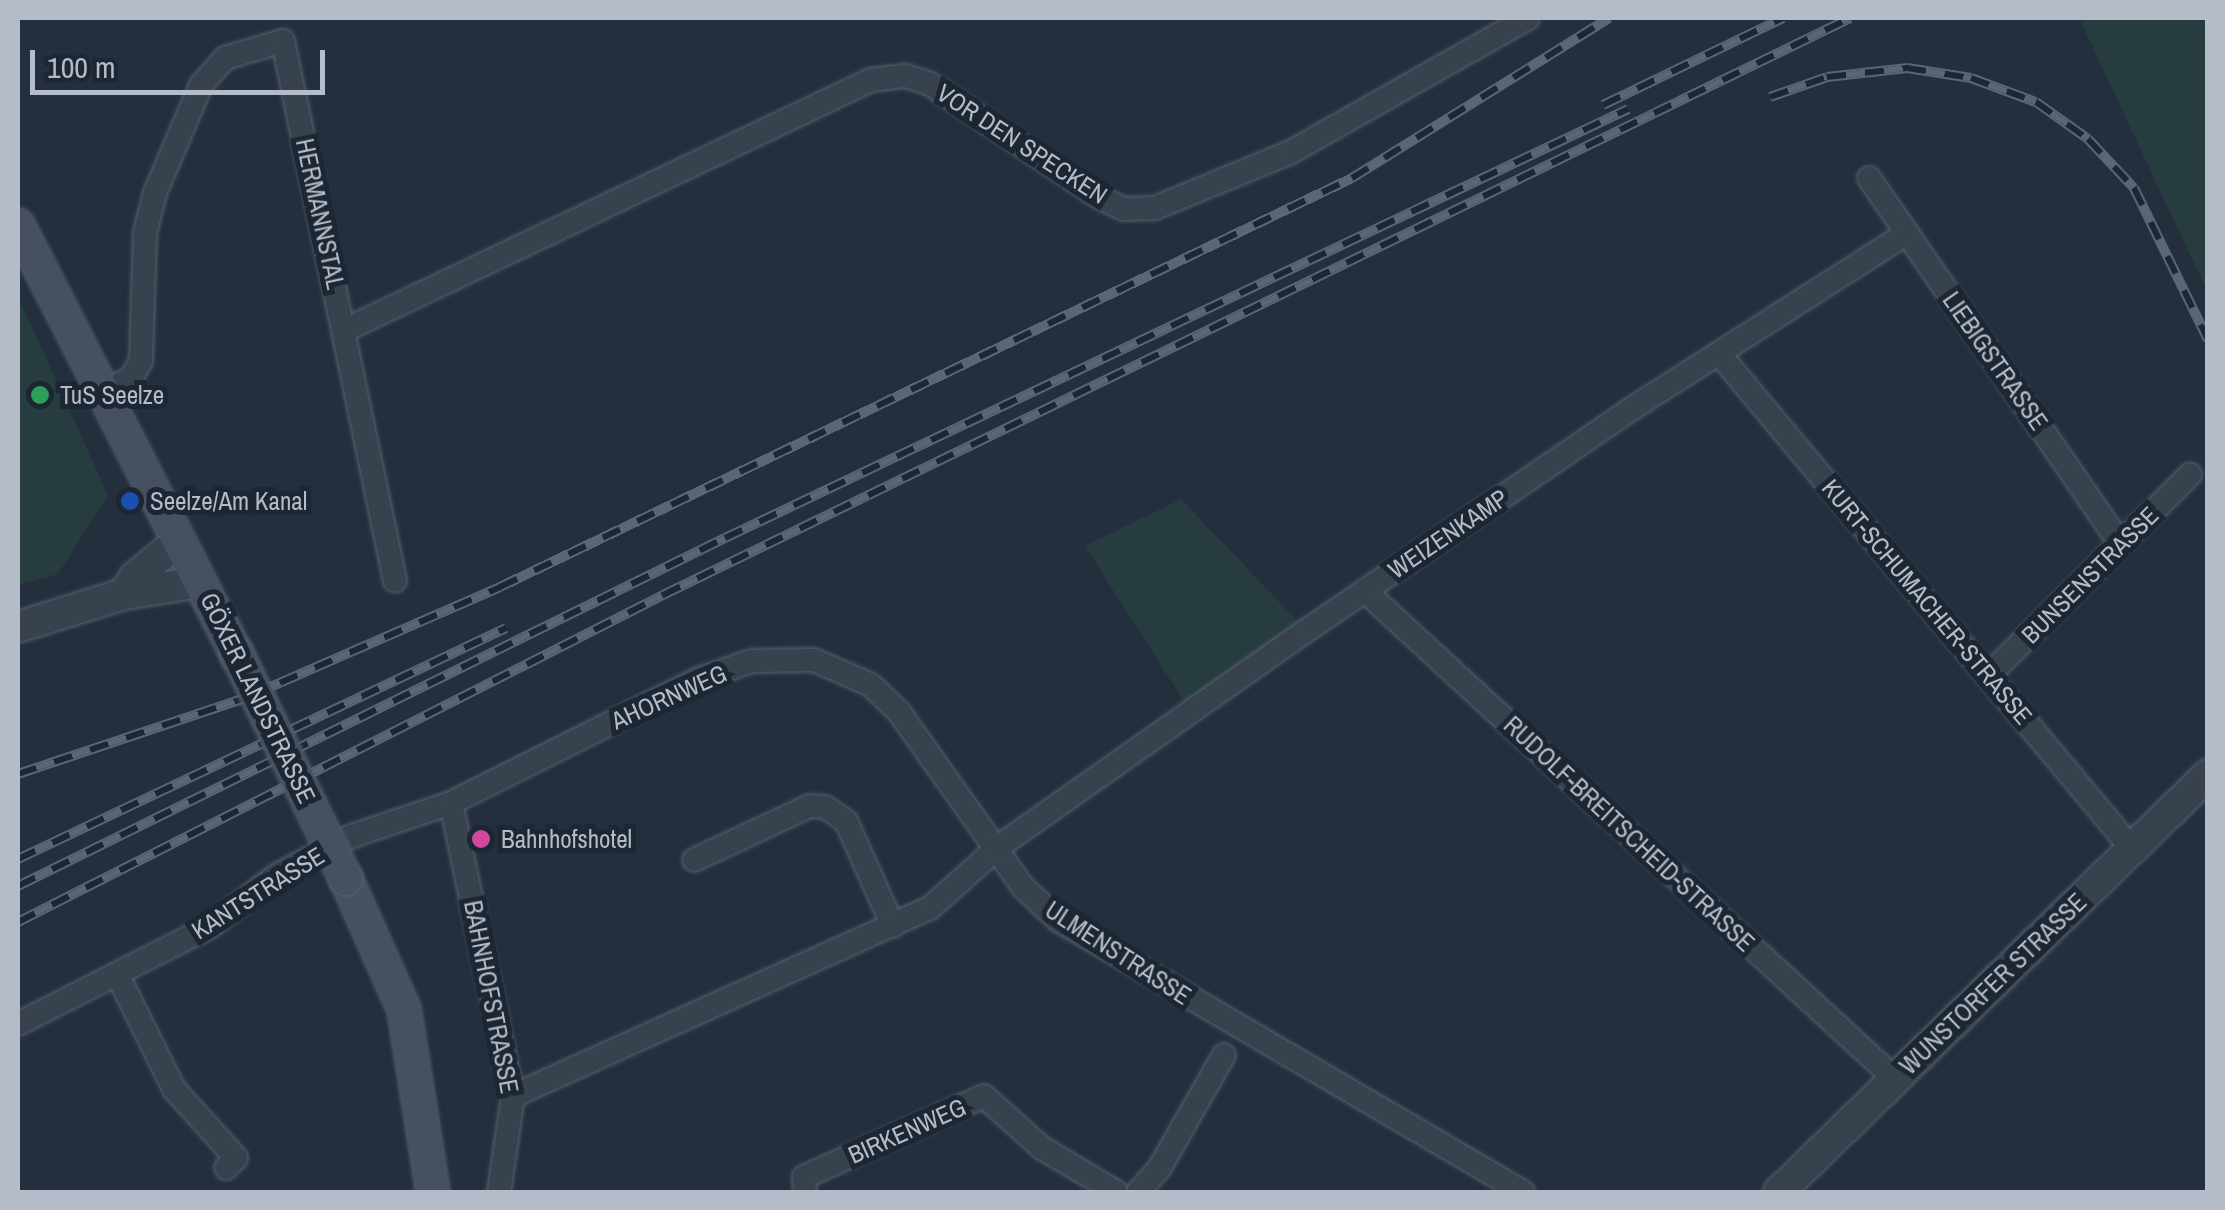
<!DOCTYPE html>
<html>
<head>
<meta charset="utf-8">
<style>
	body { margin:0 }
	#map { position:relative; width:2225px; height:1210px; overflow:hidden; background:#242f3e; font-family:"Archivo Narrow",sans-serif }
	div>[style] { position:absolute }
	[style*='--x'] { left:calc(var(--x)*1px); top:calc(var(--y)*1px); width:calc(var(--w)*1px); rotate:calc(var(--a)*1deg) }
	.green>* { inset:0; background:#263c3f }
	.roads { filter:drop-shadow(0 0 2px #565f6c) drop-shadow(0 0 2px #565f6c) }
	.minor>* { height:22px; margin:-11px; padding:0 11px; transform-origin:11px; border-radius:11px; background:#38414e }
	.tertiary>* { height:30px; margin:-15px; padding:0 15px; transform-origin:15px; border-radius:15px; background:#38414e }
	.secondary>* { height:32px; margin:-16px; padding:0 16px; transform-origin:16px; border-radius:16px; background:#465061 }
	.rail>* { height:10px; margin-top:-5px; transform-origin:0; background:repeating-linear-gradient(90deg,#1d2633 0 19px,#5a6575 0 38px); box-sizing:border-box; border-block:2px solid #5a6575 }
	.bridges { filter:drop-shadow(0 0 2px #565f6c) drop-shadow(0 0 2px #565f6c) }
	.secondary-bridge>* { height:32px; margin:-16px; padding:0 16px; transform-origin:16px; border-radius:16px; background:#465061 }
	.dots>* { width:28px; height:28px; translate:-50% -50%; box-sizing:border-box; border:5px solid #1d2633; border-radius:50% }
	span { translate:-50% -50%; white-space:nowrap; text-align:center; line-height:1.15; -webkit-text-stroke:10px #1d2633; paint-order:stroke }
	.street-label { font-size:25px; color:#b4bcc9 }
	.poi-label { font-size:25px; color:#b4bcc9 }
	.left { translate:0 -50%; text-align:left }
	.frame { position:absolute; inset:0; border:20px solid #b4bcc9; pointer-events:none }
	.scale { position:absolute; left:30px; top:50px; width:295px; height:45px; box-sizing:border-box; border:5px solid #b4bcc9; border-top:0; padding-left:12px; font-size:30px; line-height:35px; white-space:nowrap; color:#b4bcc9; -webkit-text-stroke:8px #1d2633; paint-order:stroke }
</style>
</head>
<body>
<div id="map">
	<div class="green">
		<div style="clip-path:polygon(2079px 18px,2207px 18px,2207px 291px)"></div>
		<div style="clip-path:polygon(18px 296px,108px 495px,58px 574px,18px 585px)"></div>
		<div style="clip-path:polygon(1181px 499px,1307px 631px,1187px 706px,1085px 546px)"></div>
	</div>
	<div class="roads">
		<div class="minor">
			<div style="--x:1869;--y:178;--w:444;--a:55.5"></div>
			<div style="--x:345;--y:330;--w:582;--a:-25.42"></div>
			<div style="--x:871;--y:80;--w:35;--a:-7"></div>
			<div style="--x:906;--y:76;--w:25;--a:18"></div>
			<div style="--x:930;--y:84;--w:203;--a:33.8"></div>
			<div style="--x:1099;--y:197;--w:28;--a:26"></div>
			<div style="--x:1124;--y:209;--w:31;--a:-2"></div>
			<div style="--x:1155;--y:208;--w:147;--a:-22.4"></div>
			<div style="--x:1291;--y:152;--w:272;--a:-29.5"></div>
			<div style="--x:1720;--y:355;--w:645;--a:50.16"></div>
			<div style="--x:100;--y:395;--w:37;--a:-29"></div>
			<div style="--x:132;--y:377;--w:18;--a:-61"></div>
			<div style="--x:141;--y:361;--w:128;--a:-88.2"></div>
			<div style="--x:145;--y:233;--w:41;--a:-76"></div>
			<div style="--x:155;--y:193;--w:117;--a:-66.9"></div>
			<div style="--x:201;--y:85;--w:36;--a:-48"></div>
			<div style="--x:225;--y:58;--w:60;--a:-16.3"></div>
			<div style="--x:283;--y:41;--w:551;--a:78.28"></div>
			<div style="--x:1365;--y:591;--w:719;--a:42.63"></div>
			<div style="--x:1989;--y:675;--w:284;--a:-44.9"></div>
			<div style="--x:451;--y:803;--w:299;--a:78.1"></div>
			<div style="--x:513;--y:1096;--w:97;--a:98.3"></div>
			<div style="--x:694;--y:860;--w:128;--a:-25"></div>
			<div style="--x:810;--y:806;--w:15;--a:4"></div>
			<div style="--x:825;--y:807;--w:25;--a:34"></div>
			<div style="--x:846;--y:821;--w:115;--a:65.9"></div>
			<div style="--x:117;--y:974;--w:128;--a:63.6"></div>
			<div style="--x:174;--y:1089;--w:93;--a:48.1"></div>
			<div style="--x:236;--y:1158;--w:14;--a:135"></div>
			<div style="--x:18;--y:1024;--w:216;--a:-26.9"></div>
			<div style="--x:211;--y:926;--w:83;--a:-37.7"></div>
			<div style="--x:277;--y:875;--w:85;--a:-27.5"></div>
			<div style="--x:352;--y:836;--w:104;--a:-18.4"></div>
			<div style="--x:451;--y:803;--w:277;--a:-26.6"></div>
			<div style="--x:699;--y:679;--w:56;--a:-18.8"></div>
			<div style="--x:752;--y:661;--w:62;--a:-0.9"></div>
			<div style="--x:814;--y:660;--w:62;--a:23.7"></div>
			<div style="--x:871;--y:685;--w:39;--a:44"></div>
			<div style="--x:899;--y:712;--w:214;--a:54.7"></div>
			<div style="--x:1023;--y:887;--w:48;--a:43.3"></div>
			<div style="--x:1058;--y:920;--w:539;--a:30.33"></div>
			<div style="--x:513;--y:1096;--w:457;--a:-24.3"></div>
			<div style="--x:930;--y:908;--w:90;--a:-41.8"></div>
			<div style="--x:997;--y:848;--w:381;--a:-35.1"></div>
			<div style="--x:1309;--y:629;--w:386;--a:-34.3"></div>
			<div style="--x:1628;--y:411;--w:331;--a:-32.5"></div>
			<div style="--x:805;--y:1192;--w:15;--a:-94"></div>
			<div style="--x:804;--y:1177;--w:197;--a:-24.2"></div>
			<div style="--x:984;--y:1096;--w:78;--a:41.9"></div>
			<div style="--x:1042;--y:1148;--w:86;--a:30.7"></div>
			<div style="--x:1138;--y:1192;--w:31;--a:-48"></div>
			<div style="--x:1159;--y:1169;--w:131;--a:-60.3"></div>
		</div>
		<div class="tertiary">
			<div style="--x:124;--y:594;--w:20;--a:-57"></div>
			<div style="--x:135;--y:577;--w:58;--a:-39.4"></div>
			<div style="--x:18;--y:627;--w:111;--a:-17.3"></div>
			<div style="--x:124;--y:594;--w:78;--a:-8.9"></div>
			<div style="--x:1779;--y:1192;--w:598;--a:-44.19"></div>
		</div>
		<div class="secondary">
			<div style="--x:18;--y:225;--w:482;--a:63"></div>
			<div style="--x:346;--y:879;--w:142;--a:66"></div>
			<div style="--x:404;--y:1009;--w:185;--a:81"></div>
		</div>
	</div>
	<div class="rail">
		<div style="--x:1770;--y:97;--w:60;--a:-19.3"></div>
		<div style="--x:1827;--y:77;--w:81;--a:-6.4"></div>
		<div style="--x:1907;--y:68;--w:65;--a:8.9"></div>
		<div style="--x:1971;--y:78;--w:69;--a:20.3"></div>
		<div style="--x:2036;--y:102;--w:64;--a:35.4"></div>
		<div style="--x:2088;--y:139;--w:67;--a:46.8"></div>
		<div style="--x:2134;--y:188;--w:169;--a:64"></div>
		<div style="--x:1603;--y:105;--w:200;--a:-25.8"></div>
		<div style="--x:18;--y:774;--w:239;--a:-18.5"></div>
		<div style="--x:245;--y:698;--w:278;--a:-23.5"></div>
		<div style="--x:500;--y:587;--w:945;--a:-25.64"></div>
		<div style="--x:1352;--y:178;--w:303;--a:-31.9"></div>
		<div style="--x:18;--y:859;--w:540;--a:-25.33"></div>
		<div style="--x:18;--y:886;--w:788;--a:-26.21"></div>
		<div style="--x:725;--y:538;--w:1000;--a:-25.41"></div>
		<div style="--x:18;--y:922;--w:723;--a:-26.88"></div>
		<div style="--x:663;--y:595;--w:1320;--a:-25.92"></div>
	</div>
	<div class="bridges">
		<div class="secondary-bridge">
			<div style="--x:237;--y:654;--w:250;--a:64.2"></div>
		</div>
	</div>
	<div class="dots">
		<div style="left:40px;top:395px;background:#2e9e5b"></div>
		<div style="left:130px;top:501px;background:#1a4fb4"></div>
		<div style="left:481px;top:839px;background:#d1479c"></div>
	</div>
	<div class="street-label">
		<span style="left:1022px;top:144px;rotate:33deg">VOR DEN SPECKEN</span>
		<span style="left:320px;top:214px;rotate:78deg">HERMANNSTAL</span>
		<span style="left:1995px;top:361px;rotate:55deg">LIEBIGSTRASSE</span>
		<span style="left:1448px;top:534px;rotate:-34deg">WEIZENKAMP</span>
		<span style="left:2090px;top:575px;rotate:-45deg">BUNSENSTRASSE</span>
		<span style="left:1927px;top:602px;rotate:50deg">KURT-SCHUMACHER-STRASSE</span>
		<span style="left:669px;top:697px;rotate:-24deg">AHORNWEG</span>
		<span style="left:258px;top:698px;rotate:64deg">GÖXER LANDSTRASSE</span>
		<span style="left:1629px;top:834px;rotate:43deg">RUDOLF-BREITSCHEID-STRASSE</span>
		<span style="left:258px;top:893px;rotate:-32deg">KANTSTRASSE</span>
		<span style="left:1118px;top:953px;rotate:33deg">ULMENSTRASSE</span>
		<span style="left:1993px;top:984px;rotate:-44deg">WUNSTORFER STRASSE</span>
		<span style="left:491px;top:997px;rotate:79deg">BAHNHOFSTRASSE</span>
		<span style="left:907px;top:1131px;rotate:-24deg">BIRKENWEG</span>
	</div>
	<div class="poi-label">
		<span class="left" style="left:60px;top:395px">TuS Seelze</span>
		<span class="left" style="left:150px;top:501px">Seelze/Am Kanal</span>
		<span class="left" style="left:501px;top:839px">Bahnhofshotel</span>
	</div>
	<div class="frame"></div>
	<div class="scale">100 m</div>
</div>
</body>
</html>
